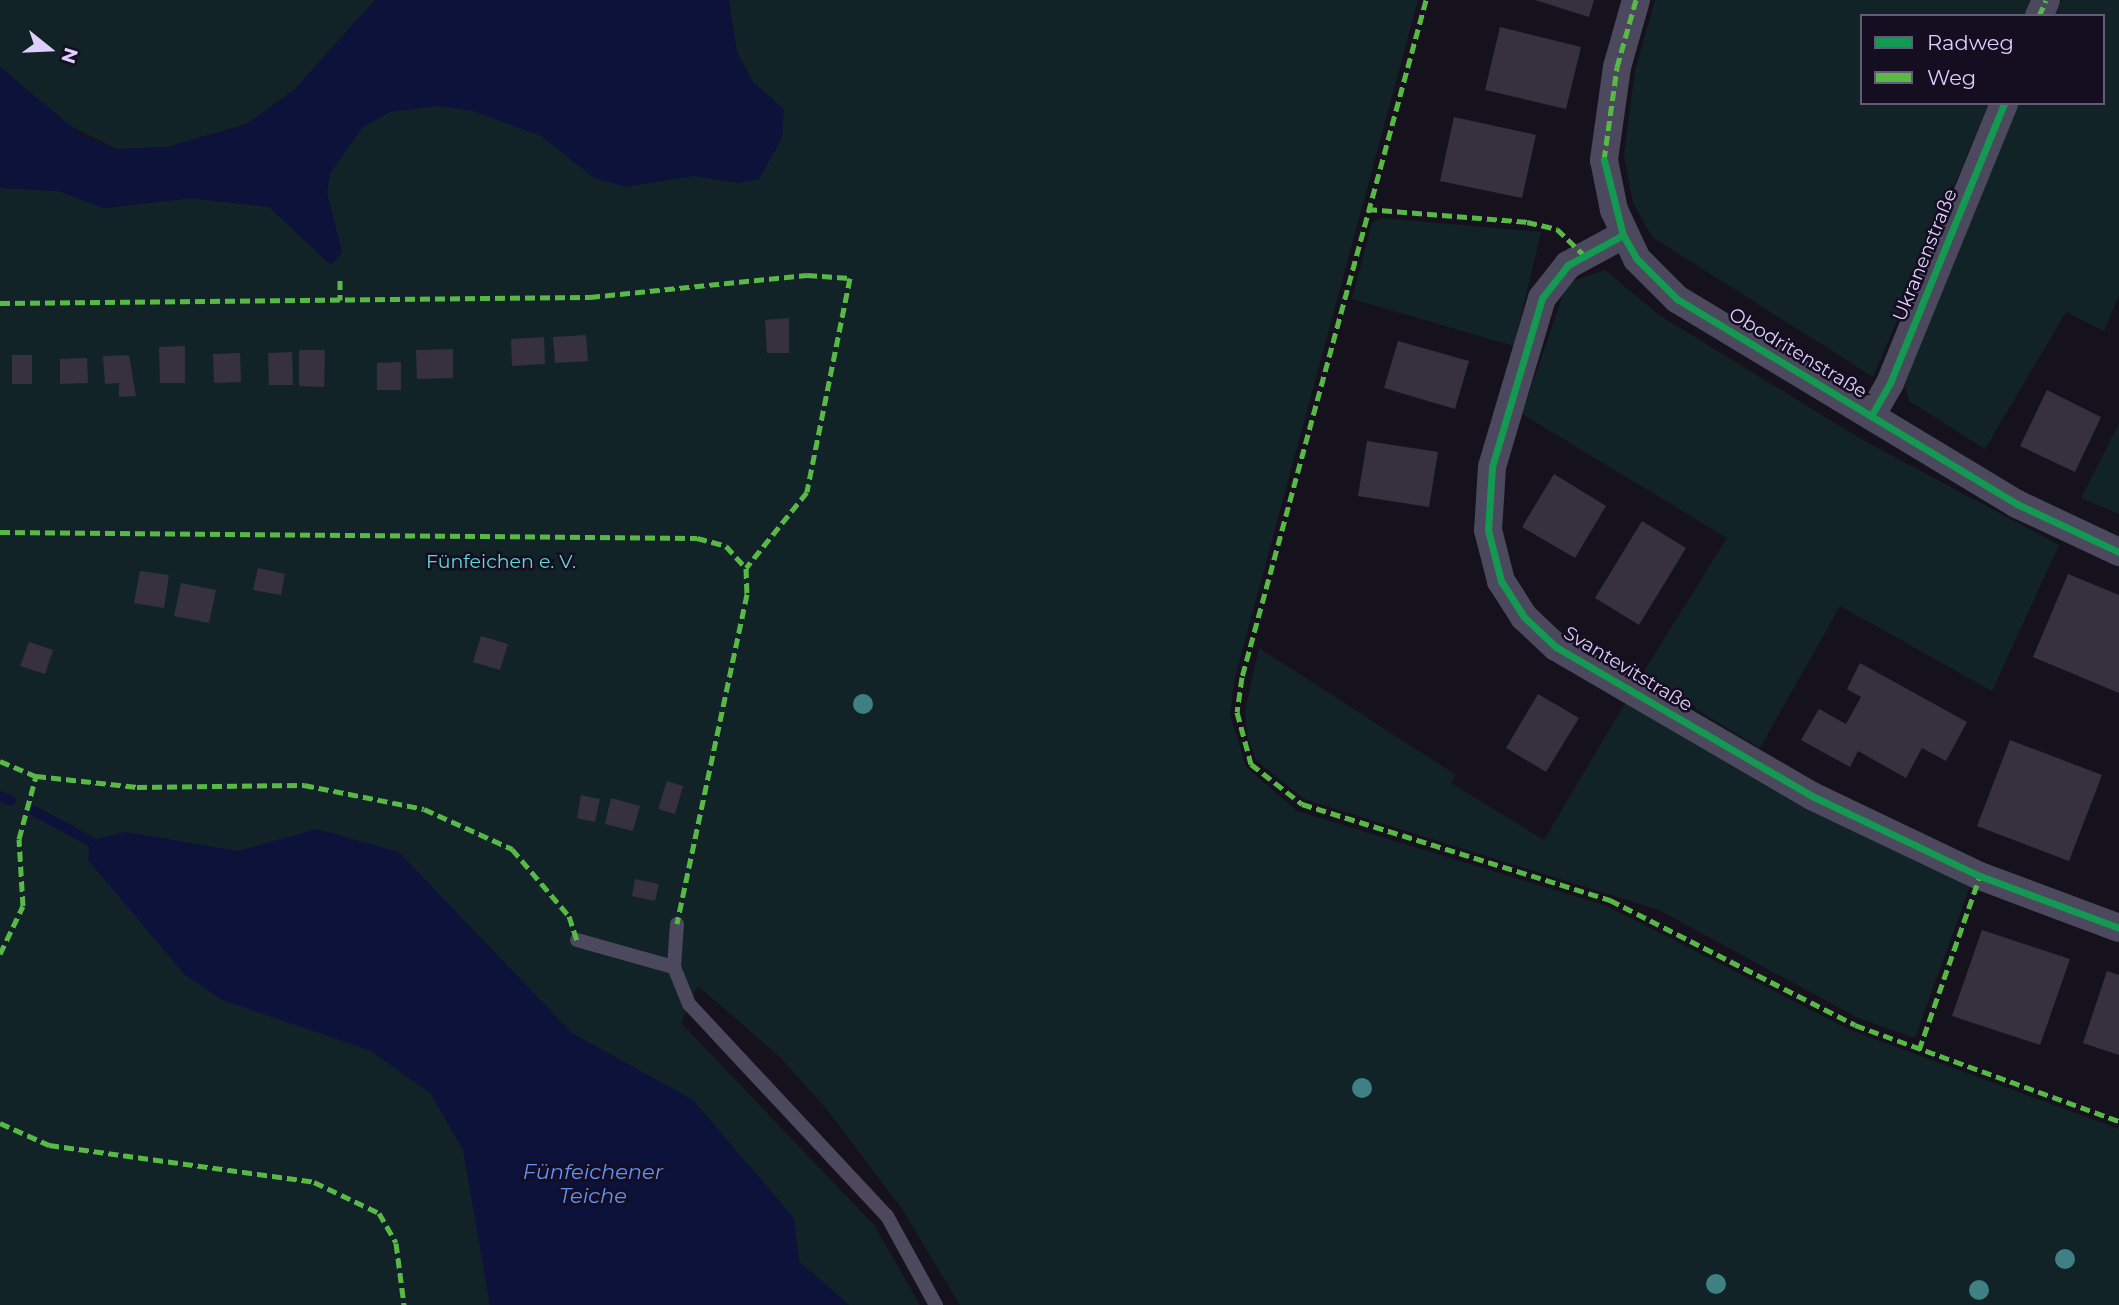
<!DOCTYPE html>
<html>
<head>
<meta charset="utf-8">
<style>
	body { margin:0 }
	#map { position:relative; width:2119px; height:1305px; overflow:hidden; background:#16121d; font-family:Montserrat,sans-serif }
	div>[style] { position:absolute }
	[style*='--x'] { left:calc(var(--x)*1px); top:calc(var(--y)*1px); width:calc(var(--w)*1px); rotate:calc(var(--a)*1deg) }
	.green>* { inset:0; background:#122328 }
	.water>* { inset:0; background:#0c1239 }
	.stream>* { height:10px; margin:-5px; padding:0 5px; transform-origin:5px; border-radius:5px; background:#0c1239 }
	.building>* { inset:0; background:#36303f }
	.service>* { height:14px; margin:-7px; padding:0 7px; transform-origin:7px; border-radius:7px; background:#4c485d }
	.minor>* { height:28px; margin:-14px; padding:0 14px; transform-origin:14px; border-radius:14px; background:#4c485d }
	.quiet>* { height:5px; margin-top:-2.5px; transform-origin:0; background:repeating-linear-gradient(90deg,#58b947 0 10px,transparent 0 15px) }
	.cycleway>* { height:7px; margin:-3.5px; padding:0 3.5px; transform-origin:3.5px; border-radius:3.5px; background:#139951 }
	.trees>* { width:20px; height:20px; margin:-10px; border-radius:50%; background:#3e8083 }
	span { translate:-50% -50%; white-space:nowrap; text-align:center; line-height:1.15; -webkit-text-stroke:5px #150e21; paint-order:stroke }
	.street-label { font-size:19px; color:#decffd }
	.park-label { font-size:19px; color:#5edad6 }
	.water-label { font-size:21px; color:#6192f9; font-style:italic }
	.legend { position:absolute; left:1860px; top:14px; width:245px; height:91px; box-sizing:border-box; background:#150e21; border:2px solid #655b79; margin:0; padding:9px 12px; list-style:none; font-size:21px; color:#decffd }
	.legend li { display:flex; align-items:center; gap:14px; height:35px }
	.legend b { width:35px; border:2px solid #655b79 }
	.north { position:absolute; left:14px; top:14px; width:70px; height:70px; -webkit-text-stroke:5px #150e21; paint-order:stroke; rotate:108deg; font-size:19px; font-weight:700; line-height:28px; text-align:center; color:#decffd }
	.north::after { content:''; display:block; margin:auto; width:24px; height:32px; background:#decffd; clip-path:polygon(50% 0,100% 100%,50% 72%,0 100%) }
</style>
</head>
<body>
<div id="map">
	<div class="green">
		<div style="clip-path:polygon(0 0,375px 0,295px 89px,247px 124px,168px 147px,117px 149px,51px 116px,0 67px)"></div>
		<div style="clip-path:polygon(636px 0,1418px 0,1235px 677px,1230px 715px,1246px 767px,1297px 811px,1607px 906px,1850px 1030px,2119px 1129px,2119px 1305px,960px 1305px,902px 1209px,829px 1112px,780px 1057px,698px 986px,681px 1023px,874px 1225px,920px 1305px,847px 1305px,501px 1137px,479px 1236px,490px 1305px,0 1305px,0 188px,59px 191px,103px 208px,192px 198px,269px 207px,331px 265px,302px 134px)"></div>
		<div style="clip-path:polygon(1655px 0,2033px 0,2026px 16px,1862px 16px,1862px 103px,1989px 103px,1873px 377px,1652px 237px,1633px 203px,1624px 155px,1635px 71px)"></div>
		<div style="clip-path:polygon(2062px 0,2119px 0,2119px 295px,2104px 331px,2066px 312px,1985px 449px,1909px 401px,1904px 383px,2018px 103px,2103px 103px,2103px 16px,2054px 16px)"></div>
		<div style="clip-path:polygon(1382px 218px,1541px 232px,1514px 346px,1352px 299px,1372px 223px)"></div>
		<div style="clip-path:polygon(1605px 270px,1659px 315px,1861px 439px,2059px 545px,1992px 691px,1840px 606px,1760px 748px,1641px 676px,1727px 538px,1522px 414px,1567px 283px)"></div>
		<div style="clip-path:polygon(2119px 424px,2119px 514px,2081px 498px)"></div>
		<div style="clip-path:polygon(1259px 648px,1456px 775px,1451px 783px,1544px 840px,1627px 700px,1970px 886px,1915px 1038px,1858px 1018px,1659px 910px,1304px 799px,1256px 760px,1248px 739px,1245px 711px)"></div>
	</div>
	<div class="water">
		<div style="clip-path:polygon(375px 0,729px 0,737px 52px,753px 82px,784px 109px,782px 138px,759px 179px,739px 183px,694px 176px,626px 187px,594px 178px,541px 136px,473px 111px,438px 106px,390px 112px,363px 127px,330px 173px,327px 193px,342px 253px,331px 265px,269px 207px,192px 198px,103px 208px,59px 191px,0 188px,0 67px,83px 136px,117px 149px,168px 147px,247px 124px,295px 89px)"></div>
		<div style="clip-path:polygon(317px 829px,399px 852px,572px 1033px,693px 1100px,794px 1218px,799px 1261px,849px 1305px,490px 1305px,463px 1150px,431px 1094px,369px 1050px,222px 1000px,184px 974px,88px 860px,90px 841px,126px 832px,238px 851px)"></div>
	</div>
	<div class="stream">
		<div style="--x:0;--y:796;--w:12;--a:24"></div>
		<div style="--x:34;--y:811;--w:64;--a:28.2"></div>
	</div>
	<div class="building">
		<div style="clip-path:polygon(1535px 0,1594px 0,1589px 17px)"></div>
		<div style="clip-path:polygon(1500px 27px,1581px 47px,1566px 109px,1485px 90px)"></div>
		<div style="clip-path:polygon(1454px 117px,1536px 135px,1522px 198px,1440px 181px)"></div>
		<div style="clip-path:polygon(789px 318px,789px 353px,767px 353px,765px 320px)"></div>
		<div style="clip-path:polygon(586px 335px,588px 361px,555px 363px,553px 337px)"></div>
		<div style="clip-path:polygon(544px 337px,545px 364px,512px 366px,511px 339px)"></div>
		<div style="clip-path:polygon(1398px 341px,1469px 361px,1455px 409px,1384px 388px)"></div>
		<div style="clip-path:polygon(185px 346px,185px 383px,160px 383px,159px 347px)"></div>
		<div style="clip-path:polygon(453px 349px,453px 378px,417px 379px,416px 350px)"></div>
		<div style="clip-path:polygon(299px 350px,325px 350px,324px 387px,299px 386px)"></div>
		<div style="clip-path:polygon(292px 352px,293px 385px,269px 385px,268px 353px)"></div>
		<div style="clip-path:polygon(240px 353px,241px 382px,214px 383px,213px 354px)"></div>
		<div style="clip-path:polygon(12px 355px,32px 355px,32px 384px,12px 384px)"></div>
		<div style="clip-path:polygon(129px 355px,136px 396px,119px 397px,119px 383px,105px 384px,103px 356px)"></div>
		<div style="clip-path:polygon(87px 358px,88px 383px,60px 384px,60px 359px)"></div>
		<div style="clip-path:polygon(401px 362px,401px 390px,377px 390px,377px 363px)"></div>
		<div style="clip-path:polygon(2047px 390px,2101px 417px,2075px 472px,2020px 446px)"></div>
		<div style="clip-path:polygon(1367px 441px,1438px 452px,1429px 507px,1358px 496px)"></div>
		<div style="clip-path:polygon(1554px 474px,1606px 506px,1575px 558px,1522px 527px)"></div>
		<div style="clip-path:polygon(1642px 521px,1686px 548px,1639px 625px,1595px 598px)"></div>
		<div style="clip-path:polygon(258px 568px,285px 574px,281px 595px,253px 590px)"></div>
		<div style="clip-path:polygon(140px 571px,169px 575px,164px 608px,134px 603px)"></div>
		<div style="clip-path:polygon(2068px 574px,2119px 595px,2119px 693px,2033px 657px)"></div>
		<div style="clip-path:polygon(181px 583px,216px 590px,209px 623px,174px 616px)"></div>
		<div style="clip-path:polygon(481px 636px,508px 644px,500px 670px,473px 662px)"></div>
		<div style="clip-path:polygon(29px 642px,53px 650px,45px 674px,20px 666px)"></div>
		<div style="clip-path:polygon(1860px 663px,1967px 722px,1946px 761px,1922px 748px,1906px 778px,1858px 751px,1850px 767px,1801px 740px,1819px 709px,1846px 724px,1861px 697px,1847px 689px)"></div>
		<div style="clip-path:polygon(1538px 694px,1579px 718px,1546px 772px,1506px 748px)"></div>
		<div style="clip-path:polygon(2010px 740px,2102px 775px,2069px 861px,1977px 826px)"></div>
		<div style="clip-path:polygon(667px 781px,683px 786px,675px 814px,658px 809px)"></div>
		<div style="clip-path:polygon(581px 795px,600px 799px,595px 822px,577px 818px)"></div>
		<div style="clip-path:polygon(611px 798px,640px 806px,633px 831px,605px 824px)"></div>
		<div style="clip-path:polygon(635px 879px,659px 884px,655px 901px,632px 896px)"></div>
		<div style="clip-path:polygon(1982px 930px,2070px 959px,2040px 1045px,1952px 1016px)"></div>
		<div style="clip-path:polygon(2107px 971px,2119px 975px,2119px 1055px,2083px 1043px)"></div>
	</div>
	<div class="service">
		<div style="--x:677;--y:924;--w:43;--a:94"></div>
		<div style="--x:674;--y:967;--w:40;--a:68"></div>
		<div style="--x:689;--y:1004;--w:290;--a:47"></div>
		<div style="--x:887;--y:1216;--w:102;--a:61.2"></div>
		<div style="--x:577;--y:940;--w:101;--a:15.6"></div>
	</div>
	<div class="minor">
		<div style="--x:1636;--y:0;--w:70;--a:105.8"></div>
		<div style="--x:1617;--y:67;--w:94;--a:98"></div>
		<div style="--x:1604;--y:160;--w:51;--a:78.7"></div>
		<div style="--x:1614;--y:210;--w:54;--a:64.9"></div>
		<div style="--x:1637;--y:259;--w:57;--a:45"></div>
		<div style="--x:1677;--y:299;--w:397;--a:31.1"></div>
		<div style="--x:2017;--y:504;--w:113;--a:25.2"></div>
		<div style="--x:2039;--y:16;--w:17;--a:-66"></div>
		<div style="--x:1623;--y:235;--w:63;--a:151.4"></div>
		<div style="--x:1568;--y:265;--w:42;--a:128.2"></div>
		<div style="--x:1542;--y:298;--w:176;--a:106.5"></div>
		<div style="--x:1492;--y:467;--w:63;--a:93.6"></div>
		<div style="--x:1488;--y:530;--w:53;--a:75.7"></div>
		<div style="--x:1501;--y:581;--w:43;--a:57.4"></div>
		<div style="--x:1524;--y:617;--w:44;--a:43.2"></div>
		<div style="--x:1556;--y:647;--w:296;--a:30.2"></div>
		<div style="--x:1812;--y:796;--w:186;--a:25.5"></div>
		<div style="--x:1980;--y:876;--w:148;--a:20.5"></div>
		<div style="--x:1871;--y:416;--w:38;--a:-60"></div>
		<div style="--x:1890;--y:383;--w:302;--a:-67.8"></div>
	</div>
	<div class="quiet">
		<div style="--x:1426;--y:0;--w:702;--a:105.2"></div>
		<div style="--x:1242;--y:677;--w:35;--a:98"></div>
		<div style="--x:1237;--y:712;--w:54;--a:74.9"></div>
		<div style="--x:1251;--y:764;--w:65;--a:38.1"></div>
		<div style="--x:1302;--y:804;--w:323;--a:17.3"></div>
		<div style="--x:1610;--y:900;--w:275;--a:27"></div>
		<div style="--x:1855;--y:1025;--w:281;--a:20"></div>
		<div style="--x:2039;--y:16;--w:17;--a:-66"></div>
		<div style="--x:1604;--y:160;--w:94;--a:-82"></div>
		<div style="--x:1617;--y:67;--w:70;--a:-74.2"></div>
		<div style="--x:1367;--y:209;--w:161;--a:4.6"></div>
		<div style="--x:1527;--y:222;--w:31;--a:13"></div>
		<div style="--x:1557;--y:229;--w:36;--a:44"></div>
		<div style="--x:340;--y:280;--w:20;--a:90"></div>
		<div style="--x:0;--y:303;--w:590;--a:-0.58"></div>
		<div style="--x:590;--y:297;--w:218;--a:-5.8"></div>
		<div style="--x:807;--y:275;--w:43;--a:4"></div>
		<div style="--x:850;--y:278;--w:218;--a:101.4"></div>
		<div style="--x:807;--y:492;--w:97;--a:128.8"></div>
		<div style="--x:0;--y:532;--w:697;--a:0.49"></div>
		<div style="--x:697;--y:538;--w:30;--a:15"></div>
		<div style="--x:726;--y:546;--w:30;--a:48"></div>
		<div style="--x:746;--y:568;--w:26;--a:88"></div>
		<div style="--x:747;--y:594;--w:337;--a:102"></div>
		<div style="--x:0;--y:761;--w:39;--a:23"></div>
		<div style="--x:36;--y:776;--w:102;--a:6.2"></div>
		<div style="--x:137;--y:787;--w:167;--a:-0.7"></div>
		<div style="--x:304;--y:785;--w:122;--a:11.3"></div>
		<div style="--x:424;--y:809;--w:97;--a:24.4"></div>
		<div style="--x:512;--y:849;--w:88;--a:49.6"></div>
		<div style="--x:569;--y:916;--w:25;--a:72"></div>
		<div style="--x:0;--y:954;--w:53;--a:-64.4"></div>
		<div style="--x:23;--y:906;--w:67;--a:-93.4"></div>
		<div style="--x:19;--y:839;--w:65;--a:-74.9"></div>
		<div style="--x:1919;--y:1050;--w:184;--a:-70.7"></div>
		<div style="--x:0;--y:1123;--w:54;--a:24.2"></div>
		<div style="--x:49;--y:1145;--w:268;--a:7.9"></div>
		<div style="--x:314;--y:1182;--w:72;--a:25.5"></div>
		<div style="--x:379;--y:1213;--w:34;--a:60"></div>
		<div style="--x:396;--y:1243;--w:63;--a:82.6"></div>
	</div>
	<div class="cycleway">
		<div style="--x:1604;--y:160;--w:77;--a:75.8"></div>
		<div style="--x:1623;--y:235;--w:28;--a:60"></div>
		<div style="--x:1637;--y:259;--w:57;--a:45"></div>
		<div style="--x:1677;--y:299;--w:397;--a:31.1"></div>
		<div style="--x:2017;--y:504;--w:113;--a:25.2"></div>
		<div style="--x:1623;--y:235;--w:63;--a:151.4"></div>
		<div style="--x:1568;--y:265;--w:42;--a:128.2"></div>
		<div style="--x:1542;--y:298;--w:176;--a:106.5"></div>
		<div style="--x:1492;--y:467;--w:63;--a:93.6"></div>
		<div style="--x:1488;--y:530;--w:53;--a:75.7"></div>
		<div style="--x:1501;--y:581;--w:43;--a:57.4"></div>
		<div style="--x:1524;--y:617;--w:44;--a:43.2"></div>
		<div style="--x:1556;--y:647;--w:296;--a:30.2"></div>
		<div style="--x:1812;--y:796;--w:186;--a:25.5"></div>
		<div style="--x:1980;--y:876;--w:148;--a:20.5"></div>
		<div style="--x:1871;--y:416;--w:38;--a:-60"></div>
		<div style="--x:1890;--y:383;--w:302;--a:-67.8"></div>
	</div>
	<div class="trees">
		<div style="left:863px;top:704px"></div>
		<div style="left:1362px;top:1088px"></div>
		<div style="left:2065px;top:1259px"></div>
		<div style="left:1716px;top:1284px"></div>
		<div style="left:1979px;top:1290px"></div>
	</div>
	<div class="street-label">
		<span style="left:1925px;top:255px;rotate:-68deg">Ukranenstraße</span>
		<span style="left:1798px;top:353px;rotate:31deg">Obodritenstraße</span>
		<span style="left:1628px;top:669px;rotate:31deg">Svantevitstraße</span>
	</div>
	<div class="park-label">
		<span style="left:501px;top:562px">Fünfeichen e. V.</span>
	</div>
	<div class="water-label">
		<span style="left:593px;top:1184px">Fünfeichener<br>Teiche</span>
	</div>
	<ul class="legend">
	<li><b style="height:9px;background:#139951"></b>Radweg</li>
	<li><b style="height:9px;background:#58b947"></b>Weg</li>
	</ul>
	<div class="north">N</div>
</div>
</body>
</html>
